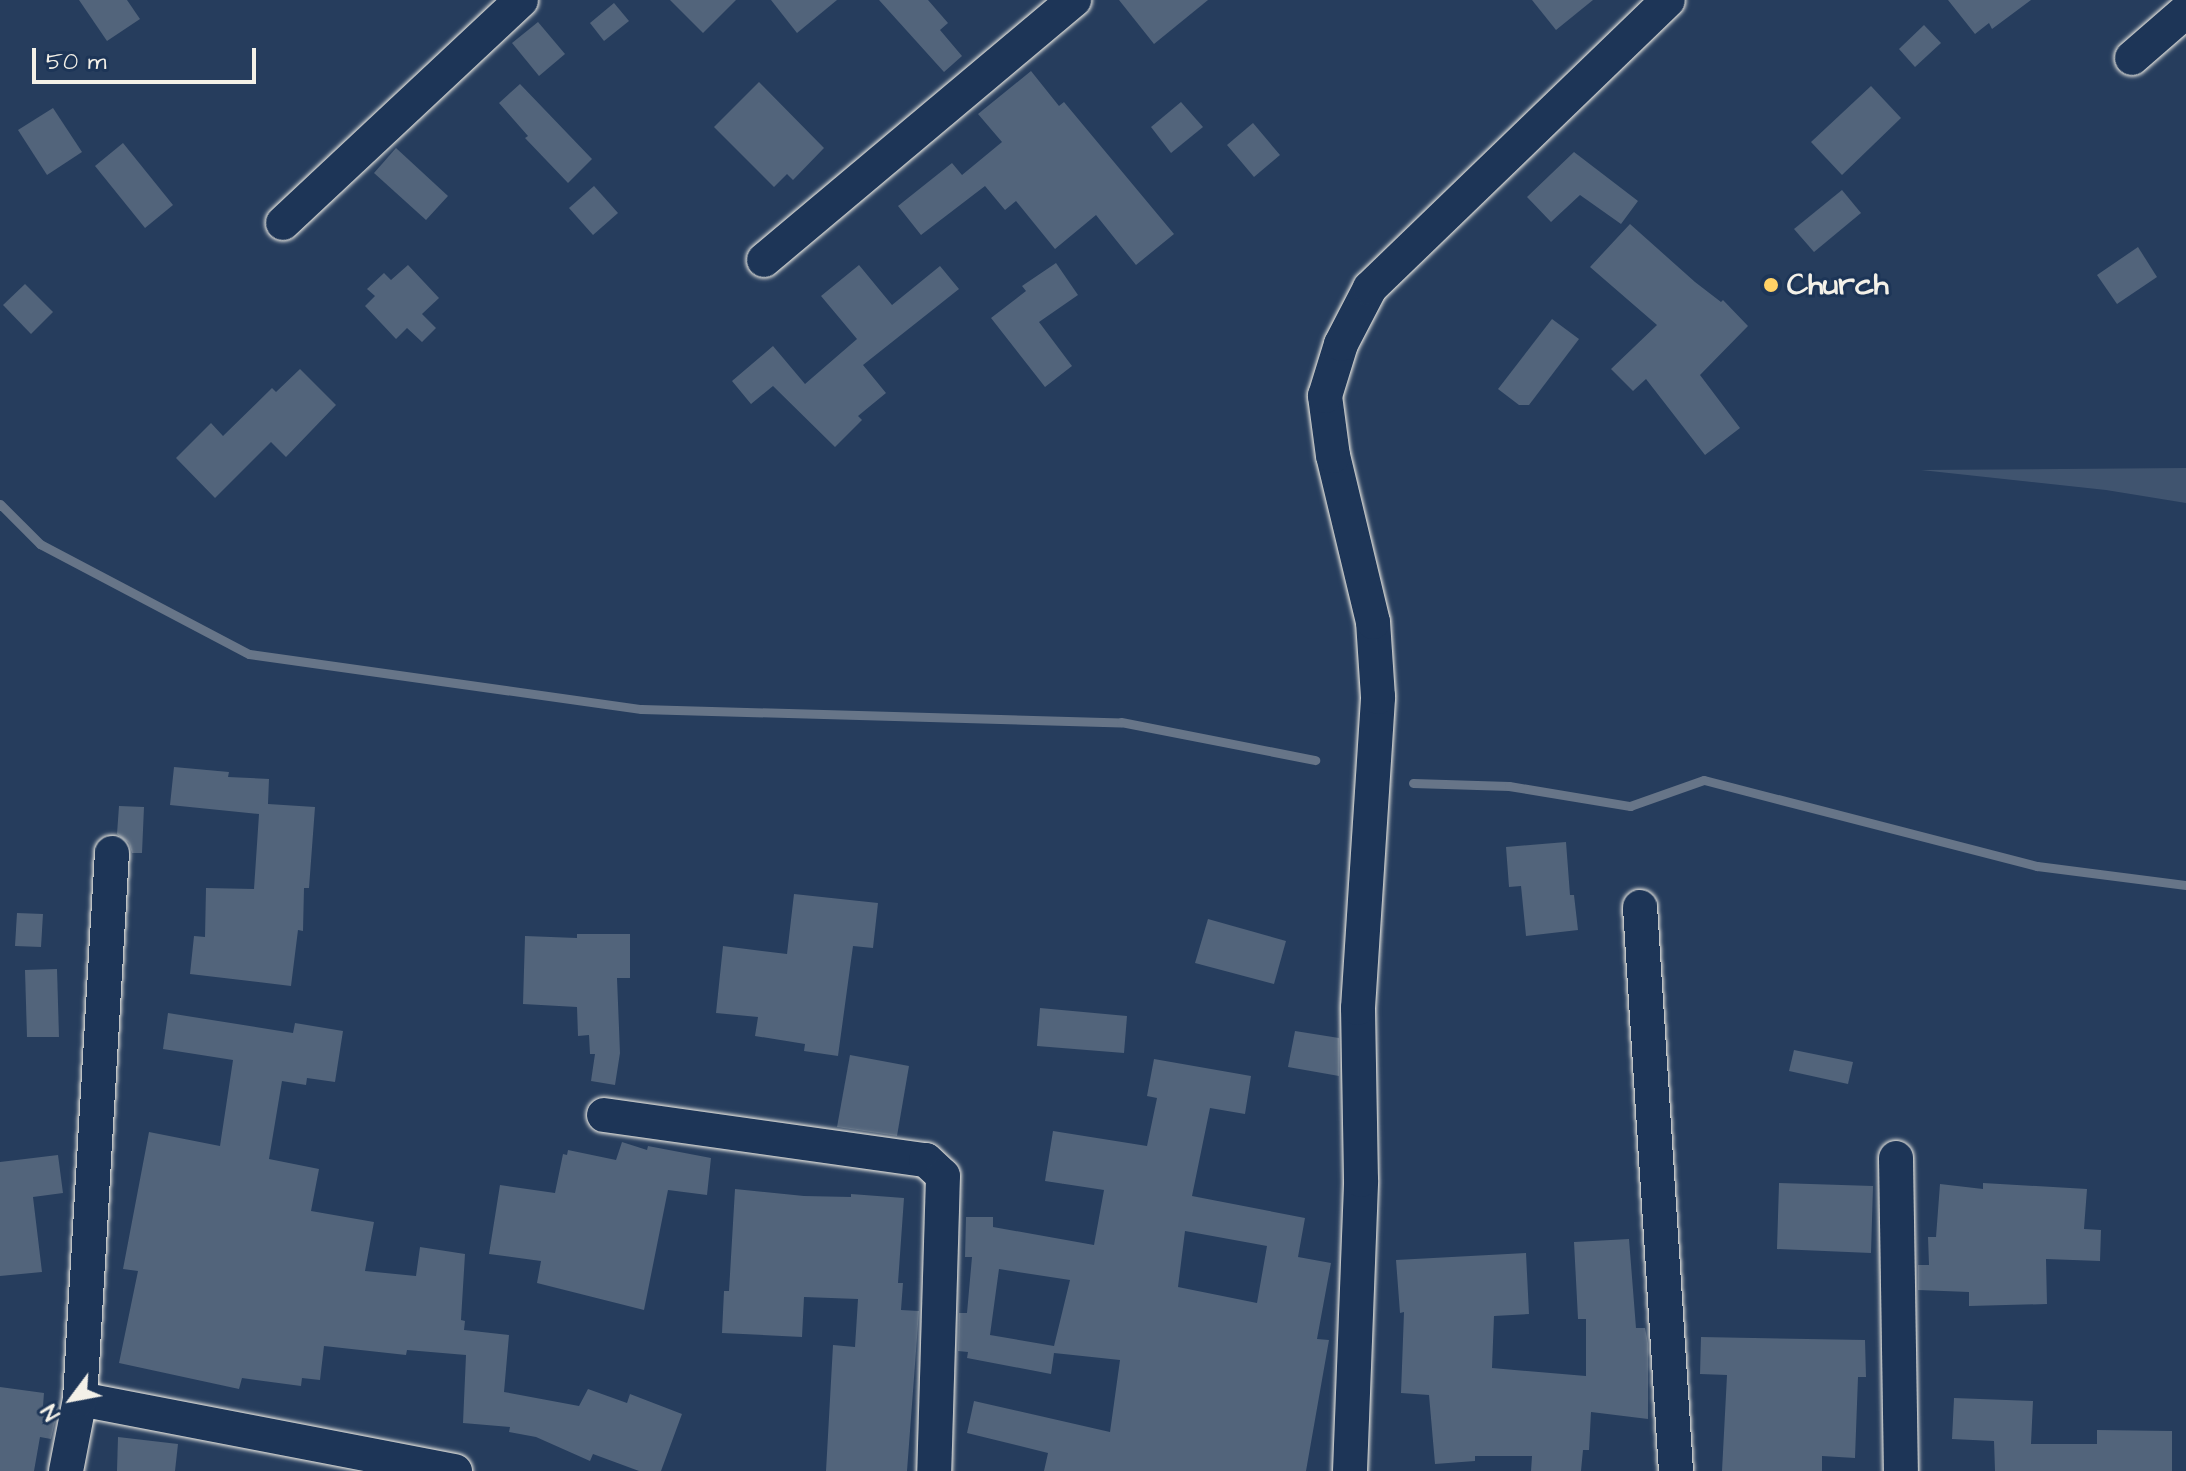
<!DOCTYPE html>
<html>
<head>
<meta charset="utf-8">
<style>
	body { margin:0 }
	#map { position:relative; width:2186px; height:1471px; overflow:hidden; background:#263d5d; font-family:"Architects Daughter",sans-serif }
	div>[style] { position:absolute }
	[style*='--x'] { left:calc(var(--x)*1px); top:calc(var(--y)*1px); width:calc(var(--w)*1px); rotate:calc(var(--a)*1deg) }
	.green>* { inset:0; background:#40546f }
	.stream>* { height:9px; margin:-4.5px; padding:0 4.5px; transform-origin:4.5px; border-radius:4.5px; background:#677588 }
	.building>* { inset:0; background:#52647b }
	.roads { filter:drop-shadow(0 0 2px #f4f1e8) drop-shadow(0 0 2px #f4f1e8) }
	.minor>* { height:34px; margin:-17px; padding:0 17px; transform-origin:17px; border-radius:17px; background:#1d3557 }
	.dots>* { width:22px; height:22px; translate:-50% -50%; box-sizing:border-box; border:4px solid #1d3557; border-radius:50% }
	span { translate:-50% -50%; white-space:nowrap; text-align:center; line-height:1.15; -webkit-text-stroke:6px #1d3557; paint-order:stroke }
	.poi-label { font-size:30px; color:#f4f1e8; font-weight:700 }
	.left { translate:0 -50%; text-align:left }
	.north { position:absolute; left:32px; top:1359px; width:80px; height:80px; -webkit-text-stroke:6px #1d3557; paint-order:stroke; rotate:238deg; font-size:22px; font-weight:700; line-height:32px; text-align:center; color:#f4f1e8 }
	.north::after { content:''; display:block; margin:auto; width:28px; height:36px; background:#f4f1e8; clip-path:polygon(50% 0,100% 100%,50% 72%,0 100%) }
	.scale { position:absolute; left:32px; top:48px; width:224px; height:36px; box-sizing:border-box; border:4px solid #f4f1e8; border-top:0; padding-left:10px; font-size:24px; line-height:28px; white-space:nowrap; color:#f4f1e8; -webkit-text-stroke:6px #1d3557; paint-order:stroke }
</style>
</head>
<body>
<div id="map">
	<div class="green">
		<div style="clip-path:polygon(2186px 468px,2186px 503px,2106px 490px,1921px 470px)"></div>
	</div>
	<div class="stream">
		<div style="--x:0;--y:504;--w:57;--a:45"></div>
		<div style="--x:40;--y:544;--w:236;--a:27.8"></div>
		<div style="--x:249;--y:654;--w:396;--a:8"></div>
		<div style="--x:641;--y:709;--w:480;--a:1.6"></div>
		<div style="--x:1121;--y:722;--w:198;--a:11.1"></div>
		<div style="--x:1413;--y:783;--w:96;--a:1.8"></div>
		<div style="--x:1509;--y:786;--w:123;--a:9.4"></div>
		<div style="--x:1630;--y:806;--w:78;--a:-19.4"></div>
		<div style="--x:1704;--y:780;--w:344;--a:14.5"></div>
		<div style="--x:2037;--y:866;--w:150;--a:7.3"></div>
	</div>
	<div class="building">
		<div style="clip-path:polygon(79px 0,127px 0,140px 19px,107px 41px)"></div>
		<div style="clip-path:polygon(670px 0,736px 0,703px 33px)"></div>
		<div style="clip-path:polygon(771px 0,837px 0,797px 33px)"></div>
		<div style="clip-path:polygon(879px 0,928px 0,948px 23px,940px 30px,962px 56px,944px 72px)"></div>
		<div style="clip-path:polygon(1119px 0,1208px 0,1154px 44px)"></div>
		<div style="clip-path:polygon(1532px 0,1593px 0,1556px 30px)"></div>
		<div style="clip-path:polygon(1948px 0,2031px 0,1992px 29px,1989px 23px,1975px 34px)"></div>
		<div style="clip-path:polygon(614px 3px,629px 21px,604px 41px,590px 23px)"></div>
		<div style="clip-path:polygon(538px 22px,565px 54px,539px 76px,512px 43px)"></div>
		<div style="clip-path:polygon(1924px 25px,1941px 43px,1915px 67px,1899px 49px)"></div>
		<div style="clip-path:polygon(1031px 71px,1059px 106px,1064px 102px,1174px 234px,1136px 265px,1096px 215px,1055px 249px,1016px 201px,1005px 210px,985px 186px,921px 235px,898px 206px,952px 163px,962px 175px,1002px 142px,978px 114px)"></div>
		<div style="clip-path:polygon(759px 82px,824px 148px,793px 180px,787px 174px,774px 187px,714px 127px)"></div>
		<div style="clip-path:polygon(520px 84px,592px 159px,568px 183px,525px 138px,528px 136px,499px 103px)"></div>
		<div style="clip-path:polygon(1871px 86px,1901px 118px,1842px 175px,1811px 142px)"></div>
		<div style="clip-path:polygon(1181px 102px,1203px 127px,1171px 153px,1151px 127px)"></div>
		<div style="clip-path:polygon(53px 108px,82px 152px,47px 175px,18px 130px)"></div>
		<div style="clip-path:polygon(1253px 123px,1280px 155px,1254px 177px,1227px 145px)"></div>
		<div style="clip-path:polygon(123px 143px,173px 205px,145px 228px,95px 166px)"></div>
		<div style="clip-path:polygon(396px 148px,448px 196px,426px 220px,374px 173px)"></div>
		<div style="clip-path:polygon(1574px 152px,1638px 201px,1621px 224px,1580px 195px,1551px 222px,1527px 197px)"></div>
		<div style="clip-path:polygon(594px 186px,618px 213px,593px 235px,569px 208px)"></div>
		<div style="clip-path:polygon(1842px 190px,1861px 213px,1814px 252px,1794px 229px)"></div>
		<div style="clip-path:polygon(1630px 224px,1695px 282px,1721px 302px,1723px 300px,1748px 326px,1700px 375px,1740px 428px,1705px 455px,1646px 379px,1633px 391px,1611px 369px,1657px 325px,1590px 267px)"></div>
		<div style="clip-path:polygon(2138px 247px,2157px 277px,2117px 304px,2097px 275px)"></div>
		<div style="clip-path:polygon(1056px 263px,1078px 295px,1039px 322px,1072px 366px,1045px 387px,991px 318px,1026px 291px,1022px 286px)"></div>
		<div style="clip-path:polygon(408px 265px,439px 298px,422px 314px,436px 328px,422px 342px,407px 328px,396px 339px,365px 306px,375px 296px,367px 289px,384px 273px,391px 280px)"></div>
		<div style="clip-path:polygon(859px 265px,892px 305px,940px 266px,959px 289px,863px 365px,886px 393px,858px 416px,862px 420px,835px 447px,773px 386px,751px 404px,732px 381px,773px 346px,805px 384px,857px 339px,821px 296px)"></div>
		<div style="clip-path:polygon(25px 284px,53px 312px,31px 334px,3px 305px)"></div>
		<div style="clip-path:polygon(1552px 319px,1579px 339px,1529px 405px,1519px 405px,1498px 389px)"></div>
		<div style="clip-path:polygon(300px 369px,336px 405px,286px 457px,271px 442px,215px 498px,176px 458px,211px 423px,223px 436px,272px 388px,276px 392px)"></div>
		<div style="clip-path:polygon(174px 767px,229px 772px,228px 777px,269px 779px,268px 804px,315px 807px,309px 888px,304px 888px,303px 931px,298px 930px,291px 986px,190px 974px,194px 936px,205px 937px,206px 888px,254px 889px,259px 814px,170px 805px)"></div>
		<div style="clip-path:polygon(119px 806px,144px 807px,142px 853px,132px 853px,129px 843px,117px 834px)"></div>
		<div style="clip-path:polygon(1566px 842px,1570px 895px,1574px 895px,1578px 930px,1526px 936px,1521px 886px,1509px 887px,1506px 847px)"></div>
		<div style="clip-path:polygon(794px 894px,878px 903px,873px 948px,853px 946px,838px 1056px,804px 1051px,805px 1044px,755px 1036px,758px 1017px,716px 1013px,723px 946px,787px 954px)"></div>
		<div style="clip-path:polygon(17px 913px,43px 914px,41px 947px,15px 946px)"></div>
		<div style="clip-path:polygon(1208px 919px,1286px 941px,1274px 984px,1195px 963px)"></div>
		<div style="clip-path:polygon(577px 934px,630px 934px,630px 978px,617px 978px,620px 1053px,615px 1085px,591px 1081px,595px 1054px,590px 1054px,589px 1035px,578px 1036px,577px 1007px,523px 1004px,525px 936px,577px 938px)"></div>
		<div style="clip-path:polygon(57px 969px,59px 1037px,27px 1037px,25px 970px)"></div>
		<div style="clip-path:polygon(1040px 1008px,1127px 1016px,1124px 1053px,1037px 1046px)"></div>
		<div style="clip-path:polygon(168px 1013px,293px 1033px,295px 1023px,343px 1031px,335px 1082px,307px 1078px,306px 1085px,282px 1081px,269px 1159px,319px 1169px,311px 1211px,374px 1222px,365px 1271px,416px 1276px,420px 1247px,465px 1254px,461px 1320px,465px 1321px,464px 1330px,509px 1335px,504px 1392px,579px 1406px,588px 1389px,627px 1403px,630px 1394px,682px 1414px,661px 1471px,639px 1471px,593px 1454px,590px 1461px,536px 1437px,509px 1432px,510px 1427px,463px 1423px,466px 1355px,407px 1350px,406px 1355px,324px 1346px,320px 1380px,302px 1378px,301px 1386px,242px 1378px,239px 1389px,119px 1363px,138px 1271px,123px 1269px,149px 1132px,220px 1146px,233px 1060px,163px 1049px)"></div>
		<div style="clip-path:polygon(1295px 1031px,1339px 1038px,1339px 1076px,1288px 1067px)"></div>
		<div style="clip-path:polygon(1794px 1050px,1853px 1062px,1848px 1084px,1789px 1071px)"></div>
		<div style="clip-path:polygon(850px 1055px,909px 1066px,897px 1136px,837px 1127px)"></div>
		<div style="clip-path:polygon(evenodd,1154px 1059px,1251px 1076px,1245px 1114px,1210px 1108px,1192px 1196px,1305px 1218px,1298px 1257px,1331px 1263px,1317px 1339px,1329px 1340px,1306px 1471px,1044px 1471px,1048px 1453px,967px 1433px,974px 1401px,1110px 1432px,1120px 1360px,1054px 1353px,1051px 1374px,967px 1358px,968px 1352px,958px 1351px,959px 1313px,967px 1313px,972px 1257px,965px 1257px,966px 1217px,993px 1217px,993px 1227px,1094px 1245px,1104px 1190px,1045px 1181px,1053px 1131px,1147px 1146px,1157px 1098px,1147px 1096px,1154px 1059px,1185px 1231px,1267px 1246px,1257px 1303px,1178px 1287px,1185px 1231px,1154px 1059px,999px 1269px,1070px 1280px,1054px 1346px,990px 1335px,999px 1269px)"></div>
		<div style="clip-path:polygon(622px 1142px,647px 1150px,648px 1146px,711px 1158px,707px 1195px,668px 1190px,644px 1310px,537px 1283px,541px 1261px,489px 1254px,500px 1185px,555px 1193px,563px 1154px,567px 1155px,568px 1150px,616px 1160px)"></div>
		<div style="clip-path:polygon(58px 1155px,63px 1193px,33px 1197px,42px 1272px,0 1276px,0 1162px)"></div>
		<div style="clip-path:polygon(1779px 1183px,1873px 1186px,1871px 1253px,1777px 1249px)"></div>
		<div style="clip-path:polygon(1983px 1183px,2087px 1189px,2084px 1229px,2101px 1230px,2100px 1261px,2046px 1259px,2047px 1304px,1969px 1306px,1969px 1292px,1918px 1290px,1918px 1265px,1929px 1265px,1928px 1237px,1936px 1237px,1940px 1184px,1983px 1189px)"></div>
		<div style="clip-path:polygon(735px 1189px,804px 1196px,851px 1197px,851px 1194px,904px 1198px,898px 1283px,903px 1283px,901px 1310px,919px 1311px,907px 1471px,826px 1471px,833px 1345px,855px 1347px,858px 1299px,804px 1297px,802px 1337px,722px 1333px,724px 1291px,729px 1291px)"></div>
		<div style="clip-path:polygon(1629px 1239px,1636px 1328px,1645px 1328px,1648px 1343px,1648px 1419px,1591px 1412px,1589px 1450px,1583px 1450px,1581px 1471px,1531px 1471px,1532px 1456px,1475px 1456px,1475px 1461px,1435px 1464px,1429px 1395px,1401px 1393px,1404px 1312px,1400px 1313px,1396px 1260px,1526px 1253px,1529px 1314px,1494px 1316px,1492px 1368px,1586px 1376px,1586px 1319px,1578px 1319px,1574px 1242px)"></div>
		<div style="clip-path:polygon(1701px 1337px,1865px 1340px,1866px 1377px,1858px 1377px,1855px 1458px,1822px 1456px,1822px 1471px,1722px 1471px,1727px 1375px,1700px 1374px)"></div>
		<div style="clip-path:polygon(0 1387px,44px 1393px,43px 1406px,58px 1409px,51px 1439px,40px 1437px,34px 1471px,0 1471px)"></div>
		<div style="clip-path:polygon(1954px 1398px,2033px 1401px,2031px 1444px,2097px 1444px,2097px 1430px,2172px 1431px,2172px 1471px,1995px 1471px,1994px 1441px,1952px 1439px)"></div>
		<div style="clip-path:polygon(118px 1437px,178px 1444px,175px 1471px,117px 1471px)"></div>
	</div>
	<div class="roads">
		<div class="minor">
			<div style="--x:2132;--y:58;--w:72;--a:-41"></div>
			<div style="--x:283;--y:223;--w:326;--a:-43.1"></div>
			<div style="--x:764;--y:260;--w:405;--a:-40"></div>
			<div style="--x:1640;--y:907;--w:565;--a:86.35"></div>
			<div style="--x:604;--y:1115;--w:325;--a:8"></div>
			<div style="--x:926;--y:1160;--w:23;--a:43"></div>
			<div style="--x:943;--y:1176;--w:295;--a:91.7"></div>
			<div style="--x:1896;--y:1158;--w:313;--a:89.1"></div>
			<div style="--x:80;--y:1399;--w:382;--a:10.9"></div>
			<div style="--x:66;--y:1471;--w:73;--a:-79"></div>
			<div style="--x:80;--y:1399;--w:547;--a:-86.65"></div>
			<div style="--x:1350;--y:1471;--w:291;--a:-87.8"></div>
			<div style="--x:1361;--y:1180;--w:172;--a:-91"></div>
			<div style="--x:1358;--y:1008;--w:312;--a:-86.3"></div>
			<div style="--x:1378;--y:697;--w:75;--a:-93.8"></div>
			<div style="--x:1373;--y:622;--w:171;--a:-103.5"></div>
			<div style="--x:1333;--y:456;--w:61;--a:-97.6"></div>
			<div style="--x:1325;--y:396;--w:54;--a:-72.9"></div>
			<div style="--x:1341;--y:344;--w:63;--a:-62.6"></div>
			<div style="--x:1370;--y:288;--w:414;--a:-44"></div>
		</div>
	</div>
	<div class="dots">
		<div style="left:1771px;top:285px;background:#ffd166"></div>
	</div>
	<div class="poi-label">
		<span class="left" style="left:1787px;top:285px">Church</span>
	</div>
	<div class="north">N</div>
	<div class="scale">50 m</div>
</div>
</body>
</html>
